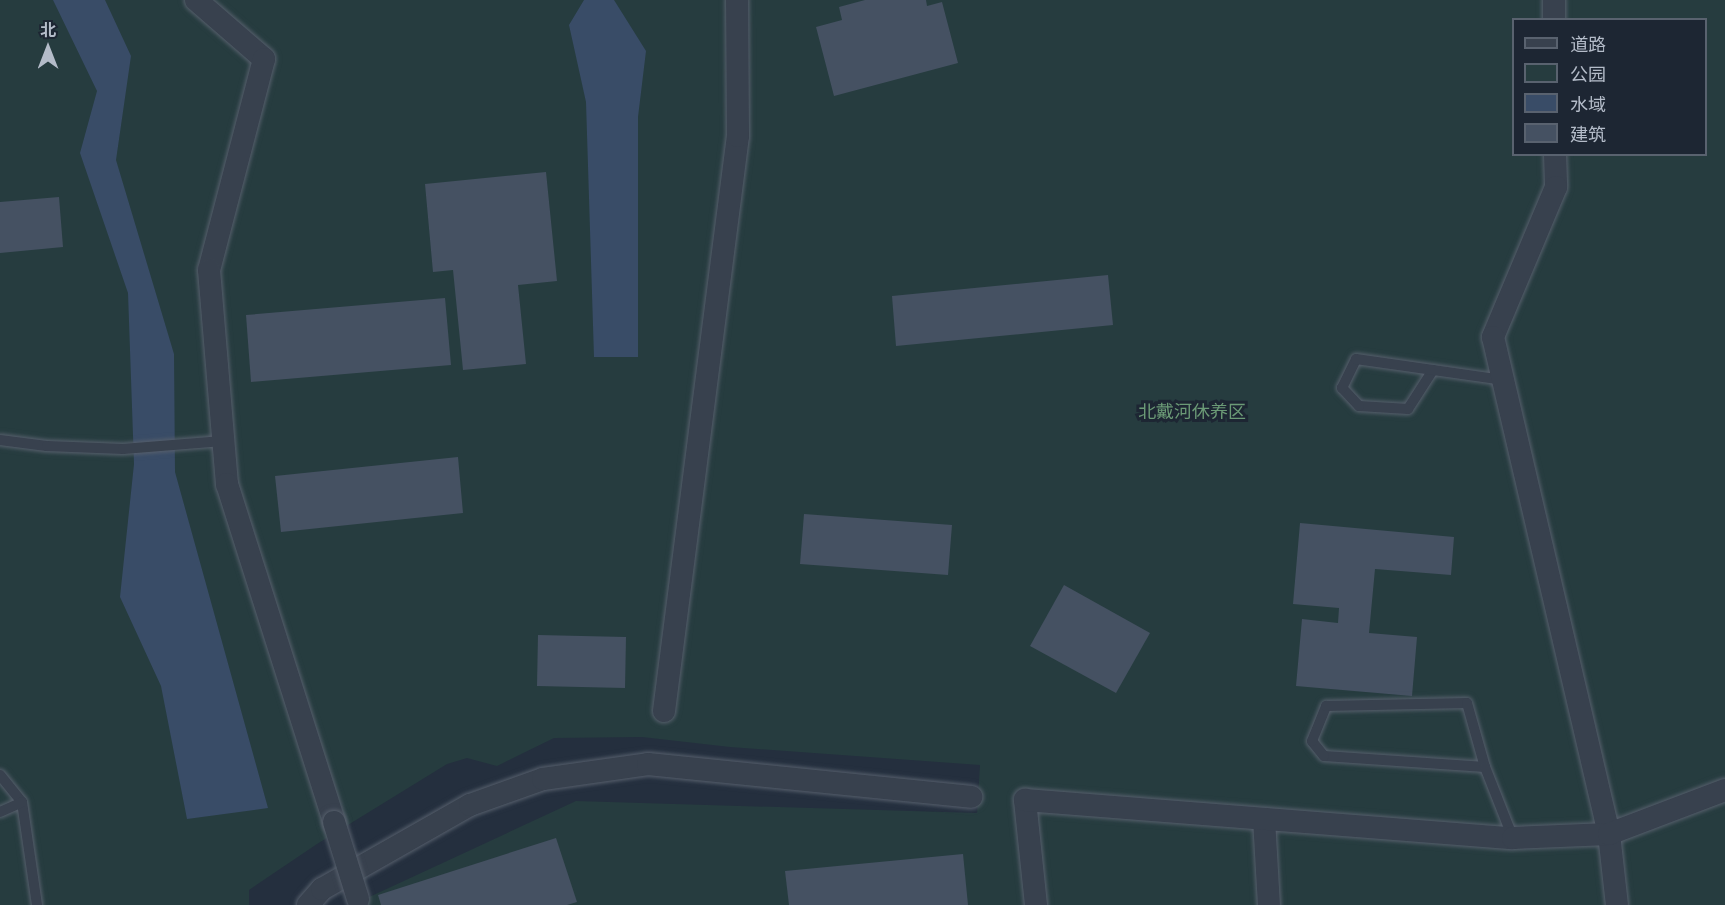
<!DOCTYPE html>
<html>
<head>
<meta charset="utf-8">
<style>
	body { margin:0 }
	#map { position:relative; width:1725px; height:905px; overflow:hidden; background:#242f3e; font-family:Ubuntu,"Noto Sans SC",sans-serif }
	div>[style] { position:absolute }
	[style*='--x'] { left:calc(var(--x)*1px); top:calc(var(--y)*1px); width:calc(var(--w)*1px); rotate:calc(var(--a)*1deg) }
	.green>* { inset:0; background:#263c3f }
	.water>* { inset:0; background:#394c67 }
	.building>* { inset:0; background:#455162 }
	.roads { filter:drop-shadow(0 0 2px #565f6c) drop-shadow(0 0 2px #565f6c) }
	.service>* { height:10px; margin:-5px; padding:0 5px; transform-origin:5px; border-radius:5px; background:#38414e }
	.minor>* { height:22px; margin:-11px; padding:0 11px; transform-origin:11px; border-radius:11px; background:#38414e }
	.bridges { filter:drop-shadow(0 0 2px #565f6c) drop-shadow(0 0 2px #565f6c) }
	.minor-bridge>* { height:22px; margin:-11px; padding:0 11px; transform-origin:11px; border-radius:11px; background:#38414e }
	span { translate:-50% -50%; white-space:nowrap; text-align:center; line-height:1.15; -webkit-text-stroke:6px #1d2633; paint-order:stroke }
	.park-label { font-size:18px; color:#6b9a76 }
	.legend { position:absolute; left:1512px; top:18px; width:195px; height:138px; box-sizing:border-box; background:#1d2633; border:2px solid #59626f; margin:0; padding:8px 10px; list-style:none; font-size:18px; color:#b4bcc9 }
	.legend li { display:flex; align-items:center; gap:12px; height:30px }
	.legend b { width:30px; border:2px solid #59626f }
	.north { position:absolute; left:18px; top:18px; width:60px; height:60px; -webkit-text-stroke:4px #1d2633; paint-order:stroke; rotate:0deg; font-size:16px; font-weight:700; line-height:24px; text-align:center; color:#b4bcc9 }
	.north::after { content:''; display:block; margin:auto; width:21px; height:27px; background:#b4bcc9; clip-path:polygon(50% 0,100% 100%,50% 72%,0 100%) }
</style>
</head>
<body>
<div id="map">
	<div class="green">
		<div style="clip-path:polygon(evenodd,0 0,1725px 0,1725px 905px,352px 905px,576px 801px,977px 813px,980px 765px,730px 747px,642px 737px,554px 738px,497px 766px,467px 758px,447px 764px,317px 844px,249px 890px,249px 905px,0 905px,0 0,1514px 20px,1706px 20px,1706px 154px,1514px 154px,1514px 20px)"></div>
	</div>
	<div class="water">
		<div style="clip-path:polygon(53px 0,105px 0,131px 56px,116px 160px,174px 354px,175px 472px,268px 808px,187px 819px,161px 686px,120px 597px,134px 464px,128px 293px,80px 153px,97px 91px)"></div>
		<div style="clip-path:polygon(584px 0,614px 0,646px 51px,638px 117px,638px 357px,594px 357px,586px 102px,569px 25px)"></div>
	</div>
	<div class="building">
		<div style="clip-path:polygon(865px 0,926px 0,927px 6px,942px 2px,958px 63px,834px 96px,816px 27px,842px 20px,839px 7px)"></div>
		<div style="clip-path:polygon(546px 172px,557px 281px,518px 285px,526px 364px,463px 370px,453px 270px,433px 272px,425px 184px)"></div>
		<div style="clip-path:polygon(59px 197px,63px 247px,0 253px,0 202px)"></div>
		<div style="clip-path:polygon(1108px 275px,1113px 325px,896px 346px,892px 296px)"></div>
		<div style="clip-path:polygon(445px 298px,451px 365px,251px 382px,246px 315px)"></div>
		<div style="clip-path:polygon(458px 457px,463px 513px,281px 532px,275px 476px)"></div>
		<div style="clip-path:polygon(804px 514px,952px 525px,948px 575px,800px 564px)"></div>
		<div style="clip-path:polygon(1300px 523px,1454px 537px,1451px 575px,1375px 569px,1369px 633px,1417px 637px,1412px 696px,1296px 686px,1302px 619px,1338px 623px,1339px 608px,1293px 604px)"></div>
		<div style="clip-path:polygon(1064px 585px,1150px 633px,1116px 693px,1030px 646px)"></div>
		<div style="clip-path:polygon(538px 635px,626px 637px,625px 688px,537px 686px)"></div>
		<div style="clip-path:polygon(556px 838px,577px 902px,567px 905px,381px 905px,378px 895px)"></div>
		<div style="clip-path:polygon(963px 854px,968px 905px,789px 905px,785px 871px)"></div>
	</div>
	<div class="roads">
		<div class="service">
			<div style="--x:1433;--y:370;--w:46;--a:122.7"></div>
			<div style="--x:1408;--y:409;--w:49;--a:-176.5"></div>
			<div style="--x:1359;--y:406;--w:25;--a:-133"></div>
			<div style="--x:1342;--y:388;--w:32;--a:-64"></div>
			<div style="--x:1356;--y:359;--w:148;--a:8.1"></div>
			<div style="--x:0;--y:440;--w:47;--a:7.3"></div>
			<div style="--x:47;--y:446;--w:76;--a:2.3"></div>
			<div style="--x:123;--y:449;--w:100;--a:-4.6"></div>
			<div style="--x:1485;--y:767;--w:161;--a:-176.1"></div>
			<div style="--x:1324;--y:756;--w:19;--a:-129"></div>
			<div style="--x:1312;--y:741;--w:38;--a:-68"></div>
			<div style="--x:1326;--y:706;--w:141;--a:-1.2"></div>
			<div style="--x:1467;--y:703;--w:66;--a:74.3"></div>
			<div style="--x:1485;--y:767;--w:76;--a:68.5"></div>
			<div style="--x:0;--y:775;--w:35;--a:51"></div>
			<div style="--x:22;--y:802;--w:104;--a:81.7"></div>
			<div style="--x:0;--y:812;--w:24;--a:-24"></div>
		</div>
		<div class="minor">
			<div style="--x:196;--y:0;--w:90;--a:40.9"></div>
			<div style="--x:264;--y:59;--w:218;--a:104.6"></div>
			<div style="--x:209;--y:270;--w:215;--a:85.2"></div>
			<div style="--x:227;--y:484;--w:355;--a:72.4"></div>
			<div style="--x:1554;--y:0;--w:20;--a:90"></div>
			<div style="--x:1555;--y:154;--w:33;--a:88"></div>
			<div style="--x:1556;--y:187;--w:163;--a:112.8"></div>
			<div style="--x:1493;--y:337;--w:510;--a:76.86"></div>
			<div style="--x:1609;--y:834;--w:71;--a:83.6"></div>
			<div style="--x:664;--y:711;--w:580;--a:-82.67"></div>
			<div style="--x:738;--y:136;--w:136;--a:-90.4"></div>
			<div style="--x:1264;--y:819;--w:86;--a:86.7"></div>
			<div style="--x:308;--y:905;--w:21;--a:-49"></div>
			<div style="--x:322;--y:889;--w:170;--a:-29.6"></div>
			<div style="--x:470;--y:805;--w:77;--a:-19.6"></div>
			<div style="--x:543;--y:779;--w:106;--a:-8.1"></div>
			<div style="--x:648;--y:764;--w:325;--a:5.8"></div>
			<div style="--x:1036;--y:905;--w:106;--a:-96"></div>
			<div style="--x:1025;--y:800;--w:489;--a:4.5"></div>
			<div style="--x:1513;--y:838;--w:96;--a:-2.4"></div>
			<div style="--x:1609;--y:834;--w:124;--a:-20.8"></div>
		</div>
	</div>
	<div class="bridges">
		<div class="minor-bridge">
			<div style="--x:334;--y:822;--w:81;--a:72.7"></div>
		</div>
	</div>
	<div class="park-label">
		<span style="left:1192px;top:411px">北戴河休养区</span>
	</div>
	<ul class="legend">
	<li><b style="height:8px;background:#38414e"></b>道路</li>
	<li><b style="height:16px;background:#263c3f"></b>公园</li>
	<li><b style="height:16px;background:#394c67"></b>水域</li>
	<li><b style="height:16px;background:#455162"></b>建筑</li>
	</ul>
	<div class="north">北</div>
</div>
</body>
</html>
